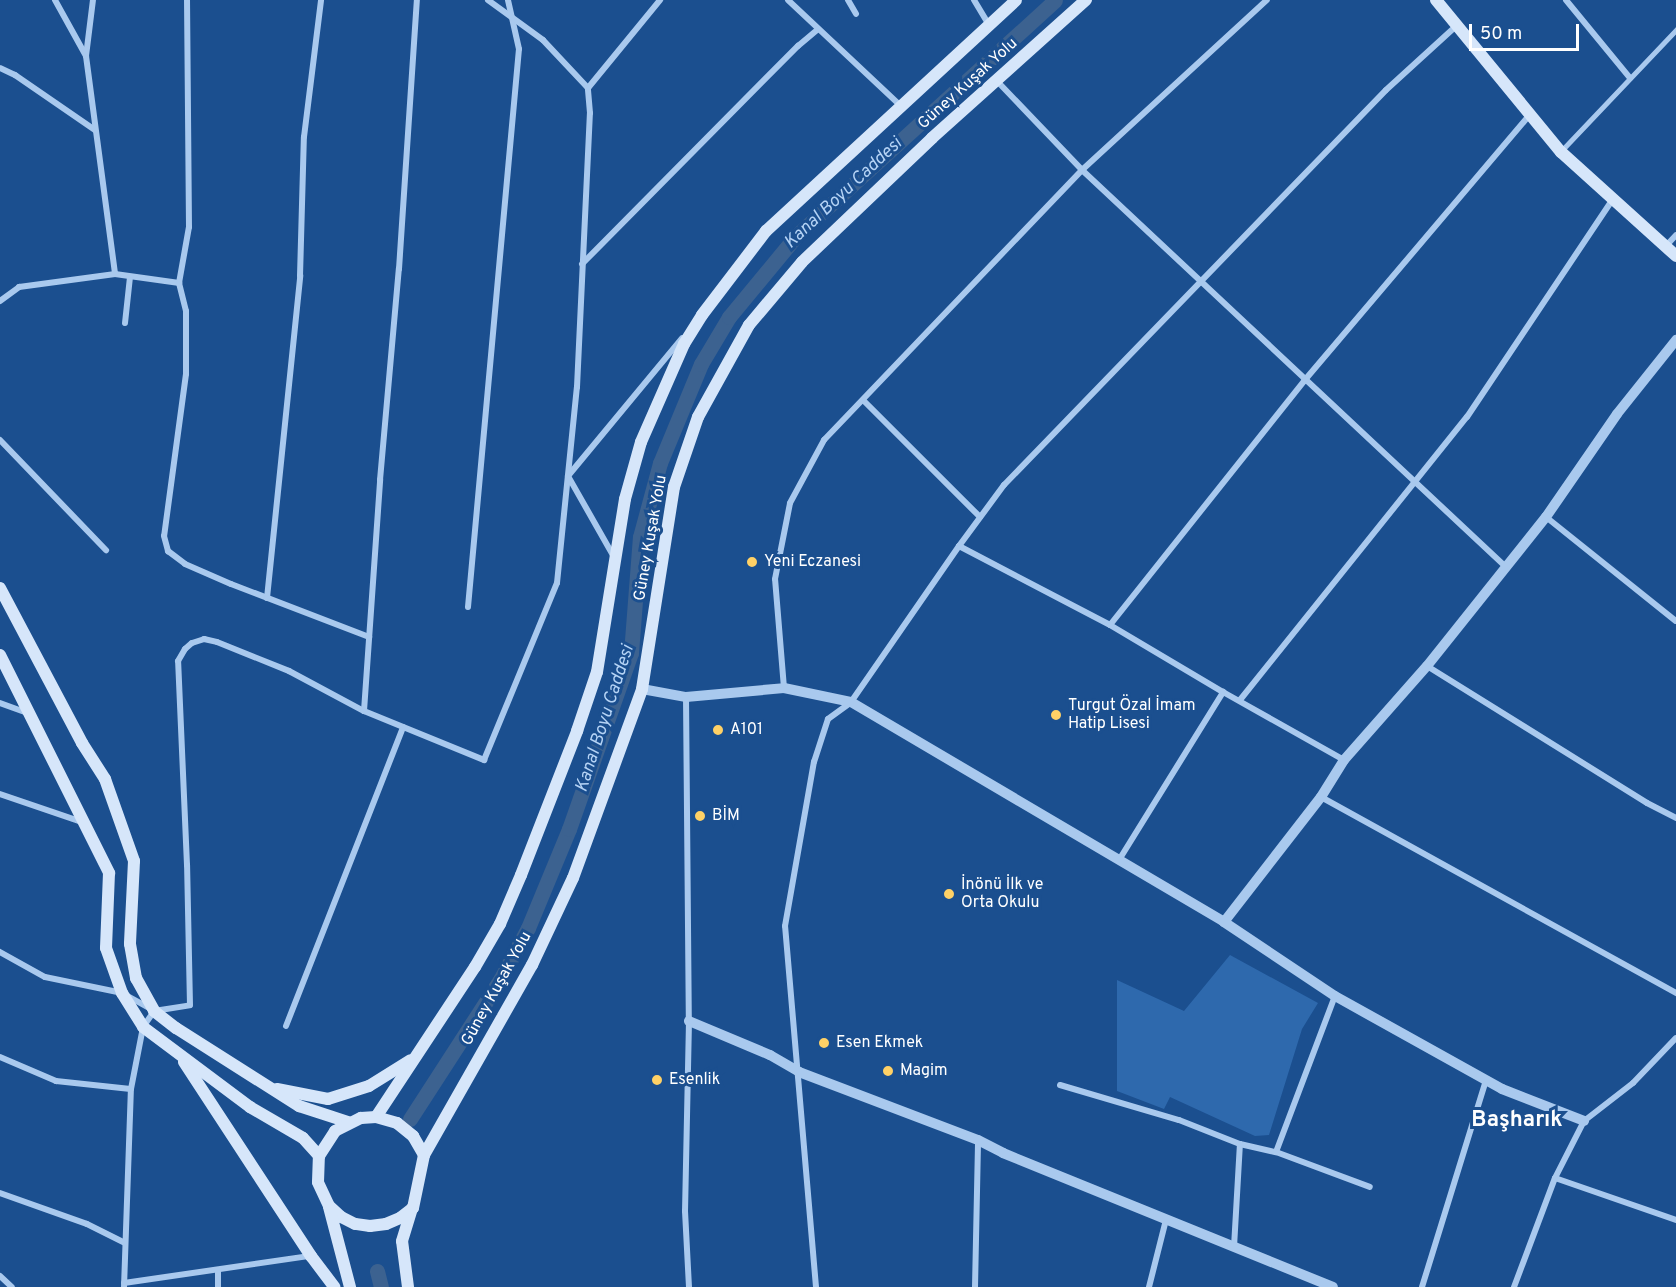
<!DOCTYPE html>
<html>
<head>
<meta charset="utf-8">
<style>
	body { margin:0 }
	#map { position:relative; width:1676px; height:1287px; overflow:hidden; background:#1b4f8f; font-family:Overpass,sans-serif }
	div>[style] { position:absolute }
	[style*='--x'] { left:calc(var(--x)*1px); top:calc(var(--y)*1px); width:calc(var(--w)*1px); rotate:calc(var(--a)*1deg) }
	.green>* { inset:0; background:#2e69ad }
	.canal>* { height:15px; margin:-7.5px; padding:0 7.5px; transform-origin:7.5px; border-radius:7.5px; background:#3c6290 }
	.service>* { height:4.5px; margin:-2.25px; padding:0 2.25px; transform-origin:2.25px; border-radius:2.25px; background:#a9c9ee }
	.minor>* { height:6px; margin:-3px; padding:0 3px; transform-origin:3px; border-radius:3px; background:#a9c9ee }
	.tertiary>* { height:10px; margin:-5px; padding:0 5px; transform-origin:5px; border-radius:5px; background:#a9c9ee }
	.secondary>* { height:12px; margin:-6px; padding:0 6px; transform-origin:6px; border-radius:6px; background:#d6e6fa }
	.dots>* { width:16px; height:16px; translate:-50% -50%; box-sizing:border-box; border:3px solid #1b4f8f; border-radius:50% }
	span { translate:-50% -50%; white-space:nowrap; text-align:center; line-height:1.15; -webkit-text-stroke:6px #1b4f8f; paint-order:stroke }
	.street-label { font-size:16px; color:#fff }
	.poi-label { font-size:16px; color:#fff }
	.left { translate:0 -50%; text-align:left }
	.water-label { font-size:18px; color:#b5d3f5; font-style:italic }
	.district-label { font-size:22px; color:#fff; font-weight:700 }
	.scale { position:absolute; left:1469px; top:24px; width:110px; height:27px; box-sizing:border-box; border:3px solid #fff; border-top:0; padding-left:8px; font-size:18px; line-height:21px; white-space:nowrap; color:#fff; -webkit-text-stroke:4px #1b4f8f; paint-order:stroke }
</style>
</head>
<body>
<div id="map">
	<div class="green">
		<div style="clip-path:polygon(1230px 955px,1318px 1003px,1302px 1029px,1269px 1135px,1255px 1136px,1170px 1097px,1164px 1109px,1117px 1091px,1117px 980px,1184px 1011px)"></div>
	</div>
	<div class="canal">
		<div style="--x:410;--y:1119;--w:166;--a:-57.1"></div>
		<div style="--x:500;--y:980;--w:59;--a:-61.7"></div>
		<div style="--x:528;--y:928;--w:107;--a:-67.5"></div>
		<div style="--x:569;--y:829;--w:187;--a:-70.6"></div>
		<div style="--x:631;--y:653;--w:116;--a:-85.6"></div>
		<div style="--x:640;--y:537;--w:77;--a:-74.9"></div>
		<div style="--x:660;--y:463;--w:107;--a:-67.5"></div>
		<div style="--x:701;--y:364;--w:55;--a:-59.2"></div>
		<div style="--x:729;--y:317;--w:105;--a:-50.4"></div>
		<div style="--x:796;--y:236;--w:350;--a:-42.3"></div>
		<div style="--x:377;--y:1271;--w:16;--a:76"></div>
	</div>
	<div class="service">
		<div style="--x:1562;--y:150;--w:166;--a:-46.5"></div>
	</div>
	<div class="minor">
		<div style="--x:55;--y:0;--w:64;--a:61"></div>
		<div style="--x:86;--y:56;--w:220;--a:82.4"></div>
		<div style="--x:115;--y:274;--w:65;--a:8"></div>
		<div style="--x:179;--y:283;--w:29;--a:76"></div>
		<div style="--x:186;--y:311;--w:63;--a:90"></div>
		<div style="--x:186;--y:374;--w:163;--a:97.7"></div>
		<div style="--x:164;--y:536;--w:16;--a:75"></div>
		<div style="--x:168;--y:551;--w:21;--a:37"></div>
		<div style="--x:185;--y:564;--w:50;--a:23.5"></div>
		<div style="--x:231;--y:584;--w:148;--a:21"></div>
		<div style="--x:788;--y:0;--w:155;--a:43.2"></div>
		<div style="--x:848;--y:0;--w:16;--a:60"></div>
		<div style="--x:974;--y:0;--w:29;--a:59"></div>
		<div style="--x:1566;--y:0;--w:101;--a:50.6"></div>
		<div style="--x:86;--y:56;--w:56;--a:-82.9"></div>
		<div style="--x:0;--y:68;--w:17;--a:25"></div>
		<div style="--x:15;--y:75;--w:97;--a:34.5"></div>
		<div style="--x:997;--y:81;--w:123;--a:46.3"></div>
		<div style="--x:1082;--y:170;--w:581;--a:43.12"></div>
		<div style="--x:588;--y:88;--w:114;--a:-50.7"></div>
		<div style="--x:1665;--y:247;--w:16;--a:-47"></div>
		<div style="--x:582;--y:264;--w:307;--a:-45.3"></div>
		<div style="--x:798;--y:46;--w:26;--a:-40"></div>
		<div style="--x:179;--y:283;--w:57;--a:-79.9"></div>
		<div style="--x:189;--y:227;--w:227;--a:-90.5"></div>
		<div style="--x:0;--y:301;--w:24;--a:-36"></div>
		<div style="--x:19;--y:287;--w:97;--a:-7.7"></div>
		<div style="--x:125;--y:323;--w:46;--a:-83.8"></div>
		<div style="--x:864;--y:401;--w:164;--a:45"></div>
		<div style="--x:0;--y:440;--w:153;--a:46.1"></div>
		<div style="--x:1546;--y:517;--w:166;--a:38.7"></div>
		<div style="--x:959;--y:546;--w:76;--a:-53.6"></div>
		<div style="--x:1004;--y:485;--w:549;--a:-45.96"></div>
		<div style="--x:1386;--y:90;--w:95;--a:-42.4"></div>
		<div style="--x:614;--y:557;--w:93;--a:-119.6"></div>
		<div style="--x:568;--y:476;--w:179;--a:-50.4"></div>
		<div style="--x:267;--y:598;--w:324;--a:-84.1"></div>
		<div style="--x:300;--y:276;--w:139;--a:-88.4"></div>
		<div style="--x:304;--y:137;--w:138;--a:-82.9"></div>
		<div style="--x:468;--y:607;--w:560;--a:-84.78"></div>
		<div style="--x:519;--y:49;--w:50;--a:-102.7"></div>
		<div style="--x:1110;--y:625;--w:312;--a:-51.5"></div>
		<div style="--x:1304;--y:381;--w:348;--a:-49.7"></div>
		<div style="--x:1427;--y:666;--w:259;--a:31.9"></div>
		<div style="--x:1647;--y:803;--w:33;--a:27"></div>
		<div style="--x:784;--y:688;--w:109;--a:-94.7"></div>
		<div style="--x:775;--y:579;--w:77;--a:-78.8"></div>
		<div style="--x:790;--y:503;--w:72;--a:-61.6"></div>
		<div style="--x:824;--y:440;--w:373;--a:-46.3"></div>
		<div style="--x:1082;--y:170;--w:251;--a:-42.6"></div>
		<div style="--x:686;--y:697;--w:324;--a:89.5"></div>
		<div style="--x:689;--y:1021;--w:190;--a:91.2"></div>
		<div style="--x:685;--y:1211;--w:76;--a:87"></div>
		<div style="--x:1240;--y:700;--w:363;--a:-51.3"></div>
		<div style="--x:1467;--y:417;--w:262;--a:-56.2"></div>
		<div style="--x:0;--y:703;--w:30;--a:20"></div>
		<div style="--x:364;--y:711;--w:232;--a:-86"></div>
		<div style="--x:380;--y:480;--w:212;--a:-84.9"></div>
		<div style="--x:399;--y:269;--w:270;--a:-86.2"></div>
		<div style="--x:0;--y:794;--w:87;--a:18.9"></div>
		<div style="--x:1321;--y:797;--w:406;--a:28.9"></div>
		<div style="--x:1119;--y:860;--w:198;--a:-58.2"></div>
		<div style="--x:0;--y:952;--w:51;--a:29.1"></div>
		<div style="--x:45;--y:977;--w:79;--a:11.7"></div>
		<div style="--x:122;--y:993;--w:33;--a:29"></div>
		<div style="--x:286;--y:1026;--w:321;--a:-68.6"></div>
		<div style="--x:0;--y:1057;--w:61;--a:23.2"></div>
		<div style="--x:56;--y:1081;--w:75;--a:6.1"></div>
		<div style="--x:1060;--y:1085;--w:124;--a:16.4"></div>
		<div style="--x:1179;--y:1120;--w:66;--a:21.5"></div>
		<div style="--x:1240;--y:1144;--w:37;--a:13"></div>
		<div style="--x:1276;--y:1152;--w:100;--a:20.4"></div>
		<div style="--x:1276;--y:1152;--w:167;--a:-69.3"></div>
		<div style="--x:1555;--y:1178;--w:128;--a:19.1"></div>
		<div style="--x:0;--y:1193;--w:92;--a:19.6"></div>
		<div style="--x:87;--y:1224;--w:42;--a:26.6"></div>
		<div style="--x:1234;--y:1247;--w:103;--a:-86.7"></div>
		<div style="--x:218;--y:1270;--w:17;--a:90"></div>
		<div style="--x:0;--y:1276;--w:16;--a:43"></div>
		<div style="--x:124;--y:1283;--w:188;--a:-8.3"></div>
		<div style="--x:124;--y:1287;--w:198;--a:-88"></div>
		<div style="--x:131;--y:1089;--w:63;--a:-79"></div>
		<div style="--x:143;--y:1027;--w:19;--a:-55"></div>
		<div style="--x:154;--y:1011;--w:36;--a:-9"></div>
		<div style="--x:190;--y:1005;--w:140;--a:-91.2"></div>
		<div style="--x:187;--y:865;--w:204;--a:-92.5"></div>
		<div style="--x:178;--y:661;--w:14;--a:-60"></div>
		<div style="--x:185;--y:649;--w:9;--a:-41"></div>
		<div style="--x:192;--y:643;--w:13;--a:-18"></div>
		<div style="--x:204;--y:639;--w:13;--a:13"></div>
		<div style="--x:217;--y:642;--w:78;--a:21.9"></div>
		<div style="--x:289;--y:671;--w:85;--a:28.1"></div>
		<div style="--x:364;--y:711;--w:130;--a:22.2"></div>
		<div style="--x:484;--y:760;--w:191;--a:-67.6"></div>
		<div style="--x:557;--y:583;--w:197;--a:-84.2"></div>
		<div style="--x:577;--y:387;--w:274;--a:-87.3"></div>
		<div style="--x:590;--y:113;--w:25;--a:-95"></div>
		<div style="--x:588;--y:88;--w:66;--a:-133.2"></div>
		<div style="--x:543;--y:40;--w:68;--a:-144"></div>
		<div style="--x:816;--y:1287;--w:362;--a:-94.9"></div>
		<div style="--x:785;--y:926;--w:167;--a:-80"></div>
		<div style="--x:814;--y:762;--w:45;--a:-72"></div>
		<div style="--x:828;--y:719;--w:29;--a:-36"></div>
		<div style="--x:851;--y:702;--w:190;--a:-55.3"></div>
		<div style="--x:959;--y:546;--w:170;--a:27.6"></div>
		<div style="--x:1110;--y:625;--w:131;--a:30.7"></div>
		<div style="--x:1223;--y:692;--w:139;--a:29.3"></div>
		<div style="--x:975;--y:1287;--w:147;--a:-88.8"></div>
		<div style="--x:1149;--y:1287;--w:69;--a:-75.8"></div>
		<div style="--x:1422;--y:1287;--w:217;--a:-72.8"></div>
		<div style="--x:1514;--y:1287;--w:116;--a:-69.4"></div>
		<div style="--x:1555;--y:1178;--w:64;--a:-63"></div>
		<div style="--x:1584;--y:1121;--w:62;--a:-37.8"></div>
		<div style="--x:1633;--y:1083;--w:62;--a:-46.3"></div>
	</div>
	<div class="tertiary">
		<div style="--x:642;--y:689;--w:45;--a:10.3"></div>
		<div style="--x:686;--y:697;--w:98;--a:-5.2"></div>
		<div style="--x:784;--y:688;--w:68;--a:11.8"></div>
		<div style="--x:851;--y:702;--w:433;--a:30.5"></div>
		<div style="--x:1224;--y:922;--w:133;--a:33.7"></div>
		<div style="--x:1335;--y:996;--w:191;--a:29.1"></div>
		<div style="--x:1502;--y:1089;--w:88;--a:21.3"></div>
		<div style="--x:1224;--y:922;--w:158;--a:-52.2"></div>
		<div style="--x:1321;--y:797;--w:44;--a:-58.1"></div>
		<div style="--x:1344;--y:760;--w:125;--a:-48.6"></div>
		<div style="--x:1427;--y:666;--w:191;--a:-51.4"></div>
		<div style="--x:1546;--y:517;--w:125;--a:-55.4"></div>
		<div style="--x:1617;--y:414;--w:95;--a:-51.4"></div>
		<div style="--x:689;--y:1021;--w:88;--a:22.8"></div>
		<div style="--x:770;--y:1055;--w:34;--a:30"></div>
		<div style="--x:799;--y:1072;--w:191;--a:20.8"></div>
		<div style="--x:978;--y:1140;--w:28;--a:27"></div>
		<div style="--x:1003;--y:1153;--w:356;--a:22.1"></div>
	</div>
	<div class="secondary">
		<div style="--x:1436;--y:0;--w:197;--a:50.6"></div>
		<div style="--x:1561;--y:152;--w:155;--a:42.1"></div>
		<div style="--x:0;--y:588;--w:175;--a:62.1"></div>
		<div style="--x:82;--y:743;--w:43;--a:57.4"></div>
		<div style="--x:105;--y:779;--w:87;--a:70.5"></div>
		<div style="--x:134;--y:861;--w:83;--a:92.8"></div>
		<div style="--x:130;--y:944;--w:35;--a:80"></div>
		<div style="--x:136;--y:978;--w:38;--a:61"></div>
		<div style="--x:154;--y:1011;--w:28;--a:38"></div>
		<div style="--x:176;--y:1028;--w:146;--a:32.4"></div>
		<div style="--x:299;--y:1106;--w:52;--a:18.1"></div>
		<div style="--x:0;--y:655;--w:244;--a:63.4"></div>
		<div style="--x:109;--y:873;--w:75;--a:92.3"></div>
		<div style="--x:106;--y:948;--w:48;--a:70.4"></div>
		<div style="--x:122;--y:993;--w:40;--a:58"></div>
		<div style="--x:143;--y:1027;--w:134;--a:36.8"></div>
		<div style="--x:250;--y:1107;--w:61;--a:30.3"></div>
		<div style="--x:303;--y:1138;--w:24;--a:48"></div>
		<div style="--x:184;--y:1062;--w:232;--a:56.8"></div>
		<div style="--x:311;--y:1256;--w:39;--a:53"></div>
		<div style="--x:277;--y:1089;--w:52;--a:11.1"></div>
		<div style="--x:328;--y:1099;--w:43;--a:-17.6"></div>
		<div style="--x:369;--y:1086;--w:49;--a:-31.8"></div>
		<div style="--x:376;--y:1117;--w:180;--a:-56.6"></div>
		<div style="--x:475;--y:967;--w:50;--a:-59.8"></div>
		<div style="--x:500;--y:924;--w:53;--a:-66.8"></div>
		<div style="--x:521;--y:875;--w:155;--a:-68.7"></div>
		<div style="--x:577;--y:731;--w:62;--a:-71.3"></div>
		<div style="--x:597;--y:672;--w:175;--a:-80.8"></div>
		<div style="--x:625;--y:499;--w:59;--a:-74.3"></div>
		<div style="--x:641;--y:442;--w:107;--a:-66.3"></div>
		<div style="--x:684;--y:344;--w:34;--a:-58"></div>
		<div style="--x:702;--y:315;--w:106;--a:-52.7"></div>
		<div style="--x:766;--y:231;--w:340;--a:-42.7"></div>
		<div style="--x:376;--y:1117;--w:22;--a:16"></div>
		<div style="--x:397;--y:1123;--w:21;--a:39"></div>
		<div style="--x:413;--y:1136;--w:22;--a:60"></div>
		<div style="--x:424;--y:1155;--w:54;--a:101.7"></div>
		<div style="--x:413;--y:1208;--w:16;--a:142"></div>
		<div style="--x:400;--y:1218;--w:15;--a:157"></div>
		<div style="--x:386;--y:1224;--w:16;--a:173"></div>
		<div style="--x:370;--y:1226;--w:15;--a:-172"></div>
		<div style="--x:355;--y:1224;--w:16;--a:-153"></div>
		<div style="--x:341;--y:1217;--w:16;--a:-137"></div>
		<div style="--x:329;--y:1206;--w:26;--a:-115"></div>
		<div style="--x:318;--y:1182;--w:26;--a:-88"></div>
		<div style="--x:319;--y:1156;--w:30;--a:-57"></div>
		<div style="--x:335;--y:1131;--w:29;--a:-27"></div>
		<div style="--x:361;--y:1118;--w:15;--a:-4"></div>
		<div style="--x:424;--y:1155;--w:219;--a:-60.4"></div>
		<div style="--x:532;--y:965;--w:96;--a:-64.8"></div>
		<div style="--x:573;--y:878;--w:201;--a:-69.9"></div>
		<div style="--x:642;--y:689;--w:205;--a:-81"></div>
		<div style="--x:674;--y:487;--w:74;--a:-71.1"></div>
		<div style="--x:698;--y:417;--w:105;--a:-61"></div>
		<div style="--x:749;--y:325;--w:82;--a:-49.9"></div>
		<div style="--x:802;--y:262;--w:180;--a:-43.6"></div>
		<div style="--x:932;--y:138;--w:207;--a:-41.9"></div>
		<div style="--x:329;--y:1207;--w:83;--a:75.3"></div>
		<div style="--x:408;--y:1287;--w:46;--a:-97.4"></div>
		<div style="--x:402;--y:1241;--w:34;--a:-73"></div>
	</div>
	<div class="dots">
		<div style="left:752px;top:562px;background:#ffd166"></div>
		<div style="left:1056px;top:715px;background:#ffd166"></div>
		<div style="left:718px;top:730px;background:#ffd166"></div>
		<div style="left:700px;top:816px;background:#ffd166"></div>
		<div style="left:949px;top:894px;background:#ffd166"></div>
		<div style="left:824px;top:1043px;background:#ffd166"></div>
		<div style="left:888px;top:1071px;background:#ffd166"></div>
		<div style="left:657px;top:1080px;background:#ffd166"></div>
	</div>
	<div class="street-label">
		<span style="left:968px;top:84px;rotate:-42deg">Güney Kuşak Yolu</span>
		<span style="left:651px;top:538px;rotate:-80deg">Güney Kuşak Yolu</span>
		<span style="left:497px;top:989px;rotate:-61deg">Güney Kuşak Yolu</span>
	</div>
	<div class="poi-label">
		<span class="left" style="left:764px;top:562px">Yeni Eczanesi</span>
		<span class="left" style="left:1068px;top:715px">Turgut Özal İmam<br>Hatip Lisesi</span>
		<span class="left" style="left:730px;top:730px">A101</span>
		<span class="left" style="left:712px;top:816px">BİM</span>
		<span class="left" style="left:961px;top:894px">İnönü İlk ve<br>Orta Okulu</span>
		<span class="left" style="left:836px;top:1043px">Esen Ekmek</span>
		<span class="left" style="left:900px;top:1071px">Magim</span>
		<span class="left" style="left:669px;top:1080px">Esenlik</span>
	</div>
	<div class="water-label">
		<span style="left:844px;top:194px;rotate:-43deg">Kanal Boyu Caddesi</span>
		<span style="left:606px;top:719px;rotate:-72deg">Kanal Boyu Caddesi</span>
	</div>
	<div class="district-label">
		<span style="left:1517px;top:1121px">Başharık</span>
	</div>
	<div class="scale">50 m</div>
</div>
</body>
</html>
